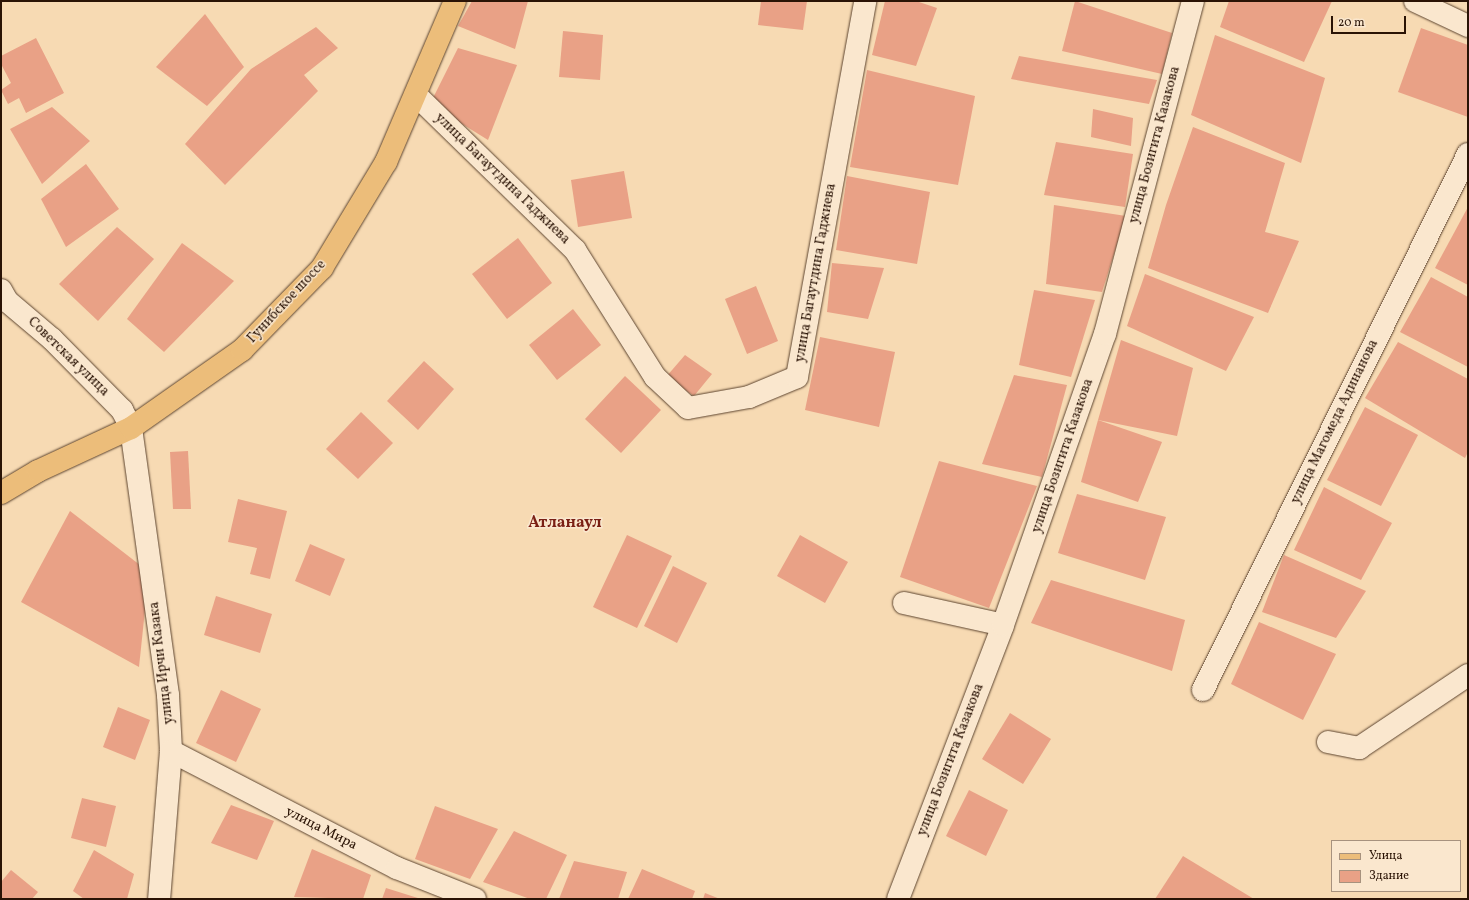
<!DOCTYPE html>
<html>
<head>
<meta charset="utf-8">
<style>
	body { margin:0 }
	#map { position:relative; width:1469px; height:900px; overflow:hidden; background:#f7dab3; font-family:Vollkorn,serif }
	div>[style] { position:absolute }
	[style*='--x'] { left:calc(var(--x)*1px); top:calc(var(--y)*1px); width:calc(var(--w)*1px); rotate:calc(var(--a)*1deg) }
	.building>* { inset:0; background:#e9a186 }
	.roads { filter:drop-shadow(0 0 1px #5d4530) drop-shadow(0 0 1px #5d4530) }
	.minor>* { height:22px; margin:-11px; padding:0 11px; transform-origin:11px; border-radius:11px; background:#fae7ce }
	.major>* { height:22px; margin:-11px; padding:0 11px; transform-origin:11px; border-radius:11px; background:#ecbd7a }
	span { translate:-50% -50%; white-space:nowrap; text-align:center; line-height:1.15; -webkit-text-stroke:3px #fae7ce; paint-order:stroke }
	.street-label { font-size:14px; color:#2a1305 }
	.quarter-label { font-size:16px; color:#7a1f14; font-weight:700 }
	.frame { position:absolute; inset:0; border:2px solid #2a1305; pointer-events:none }
	.legend { position:absolute; left:1331px; top:840px; width:130px; height:52px; box-sizing:border-box; background:#fae7ce; border:1px solid #a7927e; margin:0; padding:5px 7px; list-style:none; font-size:12px; color:#2a1305 }
	.legend li { display:flex; align-items:center; gap:8px; height:20px }
	.legend b { width:20px; border:1px solid #a7927e }
	.scale { position:absolute; left:1331px; top:16px; width:75px; height:18px; box-sizing:border-box; border:2px solid #2a1305; border-top:0; padding-left:5px; font-size:12px; line-height:14px; white-space:nowrap; color:#2a1305; -webkit-text-stroke:3px #fae7ce; paint-order:stroke }
</style>
</head>
<body>
<div id="map">
	<div class="building">
		<div style="clip-path:polygon(472px 1px,528px 1px,515px 49px,458px 26px)"></div>
		<div style="clip-path:polygon(761px 1px,807px 1px,803px 30px,758px 25px)"></div>
		<div style="clip-path:polygon(885px 1px,916px 1px,937px 8px,916px 66px,872px 55px)"></div>
		<div style="clip-path:polygon(1075px 1px,1172px 33px,1162px 74px,1062px 51px)"></div>
		<div style="clip-path:polygon(1229px 1px,1332px 1px,1304px 62px,1220px 27px)"></div>
		<div style="clip-path:polygon(205px 14px,244px 67px,207px 106px,156px 67px)"></div>
		<div style="clip-path:polygon(316px 27px,338px 48px,304px 75px,318px 91px,225px 185px,185px 144px,251px 69px)"></div>
		<div style="clip-path:polygon(1421px 28px,1468px 45px,1468px 117px,1398px 92px)"></div>
		<div style="clip-path:polygon(563px 31px,603px 35px,600px 80px,559px 77px)"></div>
		<div style="clip-path:polygon(1215px 35px,1325px 78px,1301px 163px,1191px 115px)"></div>
		<div style="clip-path:polygon(36px 38px,64px 93px,26px 113px,19px 98px,8px 104px,1px 90px,11px 83px,1px 64px,1px 56px)"></div>
		<div style="clip-path:polygon(458px 48px,517px 65px,488px 140px,430px 104px)"></div>
		<div style="clip-path:polygon(1019px 56px,1157px 80px,1149px 104px,1011px 79px)"></div>
		<div style="clip-path:polygon(867px 70px,975px 96px,958px 185px,850px 167px)"></div>
		<div style="clip-path:polygon(52px 107px,90px 141px,42px 184px,10px 129px)"></div>
		<div style="clip-path:polygon(1093px 109px,1133px 118px,1131px 146px,1091px 137px)"></div>
		<div style="clip-path:polygon(1193px 127px,1285px 163px,1265px 232px,1299px 241px,1268px 313px,1148px 268px,1166px 205px)"></div>
		<div style="clip-path:polygon(1056px 142px,1133px 154px,1125px 207px,1044px 195px)"></div>
		<div style="clip-path:polygon(86px 164px,119px 209px,66px 247px,41px 199px)"></div>
		<div style="clip-path:polygon(624px 171px,632px 218px,578px 227px,571px 180px)"></div>
		<div style="clip-path:polygon(847px 176px,930px 192px,917px 264px,836px 250px)"></div>
		<div style="clip-path:polygon(1054px 205px,1126px 216px,1102px 292px,1046px 284px)"></div>
		<div style="clip-path:polygon(1468px 207px,1468px 285px,1435px 268px)"></div>
		<div style="clip-path:polygon(117px 227px,154px 259px,98px 321px,59px 284px)"></div>
		<div style="clip-path:polygon(518px 238px,552px 283px,507px 319px,472px 274px)"></div>
		<div style="clip-path:polygon(182px 243px,234px 281px,164px 352px,127px 319px)"></div>
		<div style="clip-path:polygon(832px 263px,884px 268px,868px 319px,827px 312px)"></div>
		<div style="clip-path:polygon(1145px 274px,1254px 317px,1226px 371px,1127px 326px)"></div>
		<div style="clip-path:polygon(1431px 277px,1468px 297px,1468px 367px,1400px 332px)"></div>
		<div style="clip-path:polygon(756px 286px,778px 341px,747px 354px,725px 299px)"></div>
		<div style="clip-path:polygon(1034px 290px,1095px 300px,1071px 377px,1019px 365px)"></div>
		<div style="clip-path:polygon(573px 309px,601px 345px,557px 380px,529px 345px)"></div>
		<div style="clip-path:polygon(820px 337px,895px 352px,879px 427px,805px 410px)"></div>
		<div style="clip-path:polygon(1121px 340px,1193px 368px,1177px 436px,1098px 420px)"></div>
		<div style="clip-path:polygon(1398px 342px,1468px 379px,1468px 452px,1465px 458px,1365px 398px)"></div>
		<div style="clip-path:polygon(685px 355px,712px 374px,694px 396px,666px 377px)"></div>
		<div style="clip-path:polygon(424px 361px,454px 389px,418px 430px,387px 401px)"></div>
		<div style="clip-path:polygon(1014px 375px,1067px 385px,1042px 477px,982px 464px)"></div>
		<div style="clip-path:polygon(625px 376px,661px 410px,621px 453px,585px 419px)"></div>
		<div style="clip-path:polygon(1365px 407px,1418px 435px,1381px 506px,1327px 480px)"></div>
		<div style="clip-path:polygon(361px 412px,393px 443px,358px 479px,326px 449px)"></div>
		<div style="clip-path:polygon(1098px 420px,1162px 442px,1138px 502px,1081px 482px)"></div>
		<div style="clip-path:polygon(188px 451px,191px 509px,173px 509px,170px 452px)"></div>
		<div style="clip-path:polygon(939px 461px,1037px 486px,989px 608px,900px 577px)"></div>
		<div style="clip-path:polygon(1324px 487px,1392px 523px,1361px 580px,1294px 550px)"></div>
		<div style="clip-path:polygon(1077px 494px,1166px 517px,1145px 580px,1058px 553px)"></div>
		<div style="clip-path:polygon(238px 499px,287px 511px,270px 579px,250px 574px,257px 548px,228px 542px)"></div>
		<div style="clip-path:polygon(70px 511px,149px 572px,139px 667px,21px 602px)"></div>
		<div style="clip-path:polygon(627px 535px,672px 556px,637px 628px,593px 607px)"></div>
		<div style="clip-path:polygon(800px 535px,848px 562px,825px 603px,777px 576px)"></div>
		<div style="clip-path:polygon(310px 544px,345px 559px,330px 596px,295px 581px)"></div>
		<div style="clip-path:polygon(1284px 555px,1366px 591px,1336px 638px,1262px 612px)"></div>
		<div style="clip-path:polygon(673px 566px,707px 583px,677px 643px,644px 626px)"></div>
		<div style="clip-path:polygon(1051px 580px,1185px 620px,1172px 671px,1031px 623px)"></div>
		<div style="clip-path:polygon(216px 596px,272px 614px,260px 653px,204px 635px)"></div>
		<div style="clip-path:polygon(1259px 622px,1336px 654px,1303px 720px,1231px 684px)"></div>
		<div style="clip-path:polygon(221px 690px,261px 709px,236px 762px,196px 743px)"></div>
		<div style="clip-path:polygon(118px 707px,150px 720px,135px 760px,103px 747px)"></div>
		<div style="clip-path:polygon(1010px 713px,1051px 739px,1023px 784px,982px 759px)"></div>
		<div style="clip-path:polygon(969px 790px,1008px 810px,986px 856px,946px 836px)"></div>
		<div style="clip-path:polygon(82px 798px,116px 806px,106px 847px,71px 838px)"></div>
		<div style="clip-path:polygon(231px 805px,274px 821px,257px 860px,211px 843px)"></div>
		<div style="clip-path:polygon(435px 806px,498px 829px,470px 879px,415px 859px)"></div>
		<div style="clip-path:polygon(514px 831px,567px 855px,546px 899px,530px 899px,483px 882px)"></div>
		<div style="clip-path:polygon(312px 849px,371px 875px,363px 899px,294px 897px)"></div>
		<div style="clip-path:polygon(94px 850px,134px 874px,127px 899px,84px 899px,73px 891px)"></div>
		<div style="clip-path:polygon(1183px 856px,1254px 899px,1155px 899px)"></div>
		<div style="clip-path:polygon(574px 861px,627px 872px,618px 899px,559px 899px)"></div>
		<div style="clip-path:polygon(642px 869px,695px 891px,692px 899px,628px 899px)"></div>
		<div style="clip-path:polygon(11px 870px,38px 892px,32px 899px,1px 899px,1px 882px)"></div>
		<div style="clip-path:polygon(386px 888px,421px 899px,382px 899px)"></div>
		<div style="clip-path:polygon(705px 893px,720px 899px,703px 899px)"></div>
	</div>
	<div class="roads">
		<div class="minor">
			<div style="--x:1415;--y:1;--w:59;--a:25.3"></div>
			<div style="--x:416;--y:95;--w:222;--a:44.3"></div>
			<div style="--x:575;--y:250;--w:150;--a:57.8"></div>
			<div style="--x:655;--y:377;--w:45;--a:43.2"></div>
			<div style="--x:688;--y:408;--w:62;--a:-10.2"></div>
			<div style="--x:749;--y:397;--w:52;--a:-22.6"></div>
			<div style="--x:797;--y:377;--w:382;--a:-79.7"></div>
			<div style="--x:1;--y:290;--w:13;--a:61"></div>
			<div style="--x:7;--y:301;--w:59;--a:40.2"></div>
			<div style="--x:52;--y:339;--w:100;--a:45.4"></div>
			<div style="--x:122;--y:410;--w:20;--a:63"></div>
			<div style="--x:131;--y:428;--w:270;--a:82.1"></div>
			<div style="--x:168;--y:695;--w:56;--a:86.9"></div>
			<div style="--x:171;--y:751;--w:148;--a:94.6"></div>
			<div style="--x:904;--y:603;--w:101;--a:12.5"></div>
			<div style="--x:1203;--y:690;--w:598;--a:-63.69"></div>
			<div style="--x:1328;--y:742;--w:32;--a:11"></div>
			<div style="--x:1359;--y:748;--w:131;--a:-33.8"></div>
			<div style="--x:171;--y:751;--w:254;--a:27.4"></div>
			<div style="--x:397;--y:868;--w:84;--a:21.7"></div>
			<div style="--x:898;--y:899;--w:293;--a:-69"></div>
			<div style="--x:1003;--y:625;--w:308;--a:-70.7"></div>
			<div style="--x:1105;--y:334;--w:344;--a:-75.2"></div>
		</div>
		<div class="major">
			<div style="--x:1;--y:493;--w:43;--a:-30.7"></div>
			<div style="--x:38;--y:471;--w:102;--a:-24.8"></div>
			<div style="--x:131;--y:428;--w:136;--a:-35.1"></div>
			<div style="--x:242;--y:350;--w:115;--a:-45.7"></div>
			<div style="--x:322;--y:268;--w:124;--a:-58.9"></div>
			<div style="--x:386;--y:162;--w:175;--a:-66.8"></div>
		</div>
	</div>
	<div class="street-label">
		<span style="left:1155px;top:145px;rotate:-75deg">улица Бозигита Казакова</span>
		<span style="left:502px;top:179px;rotate:44deg">улица Багаутдина Гаджиева</span>
		<span style="left:816px;top:273px;rotate:-80deg">улица Багаутдина Гаджиева</span>
		<span style="left:287px;top:302px;rotate:-47deg">Гунибское шоссе</span>
		<span style="left:68px;top:357px;rotate:44deg">Советская улица</span>
		<span style="left:1335px;top:422px;rotate:-64deg">улица Магомеда Адинанова</span>
		<span style="left:1063px;top:456px;rotate:-71deg">улица Бозигита Казакова</span>
		<span style="left:162px;top:663px;rotate:-97deg">улица Ирчи Казака</span>
		<span style="left:951px;top:760px;rotate:-69deg">улица Бозигита Казакова</span>
		<span style="left:321px;top:829px;rotate:27deg">улица Мира</span>
	</div>
	<div class="quarter-label">
		<span style="left:565px;top:523px">Атланаул</span>
	</div>
	<div class="frame"></div>
	<ul class="legend">
	<li><b style="height:5px;background:#ecbd7a"></b>Улица</li>
	<li><b style="height:11px;background:#e9a186"></b>Здание</li>
	</ul>
	<div class="scale">20 m</div>
</div>
</body>
</html>
